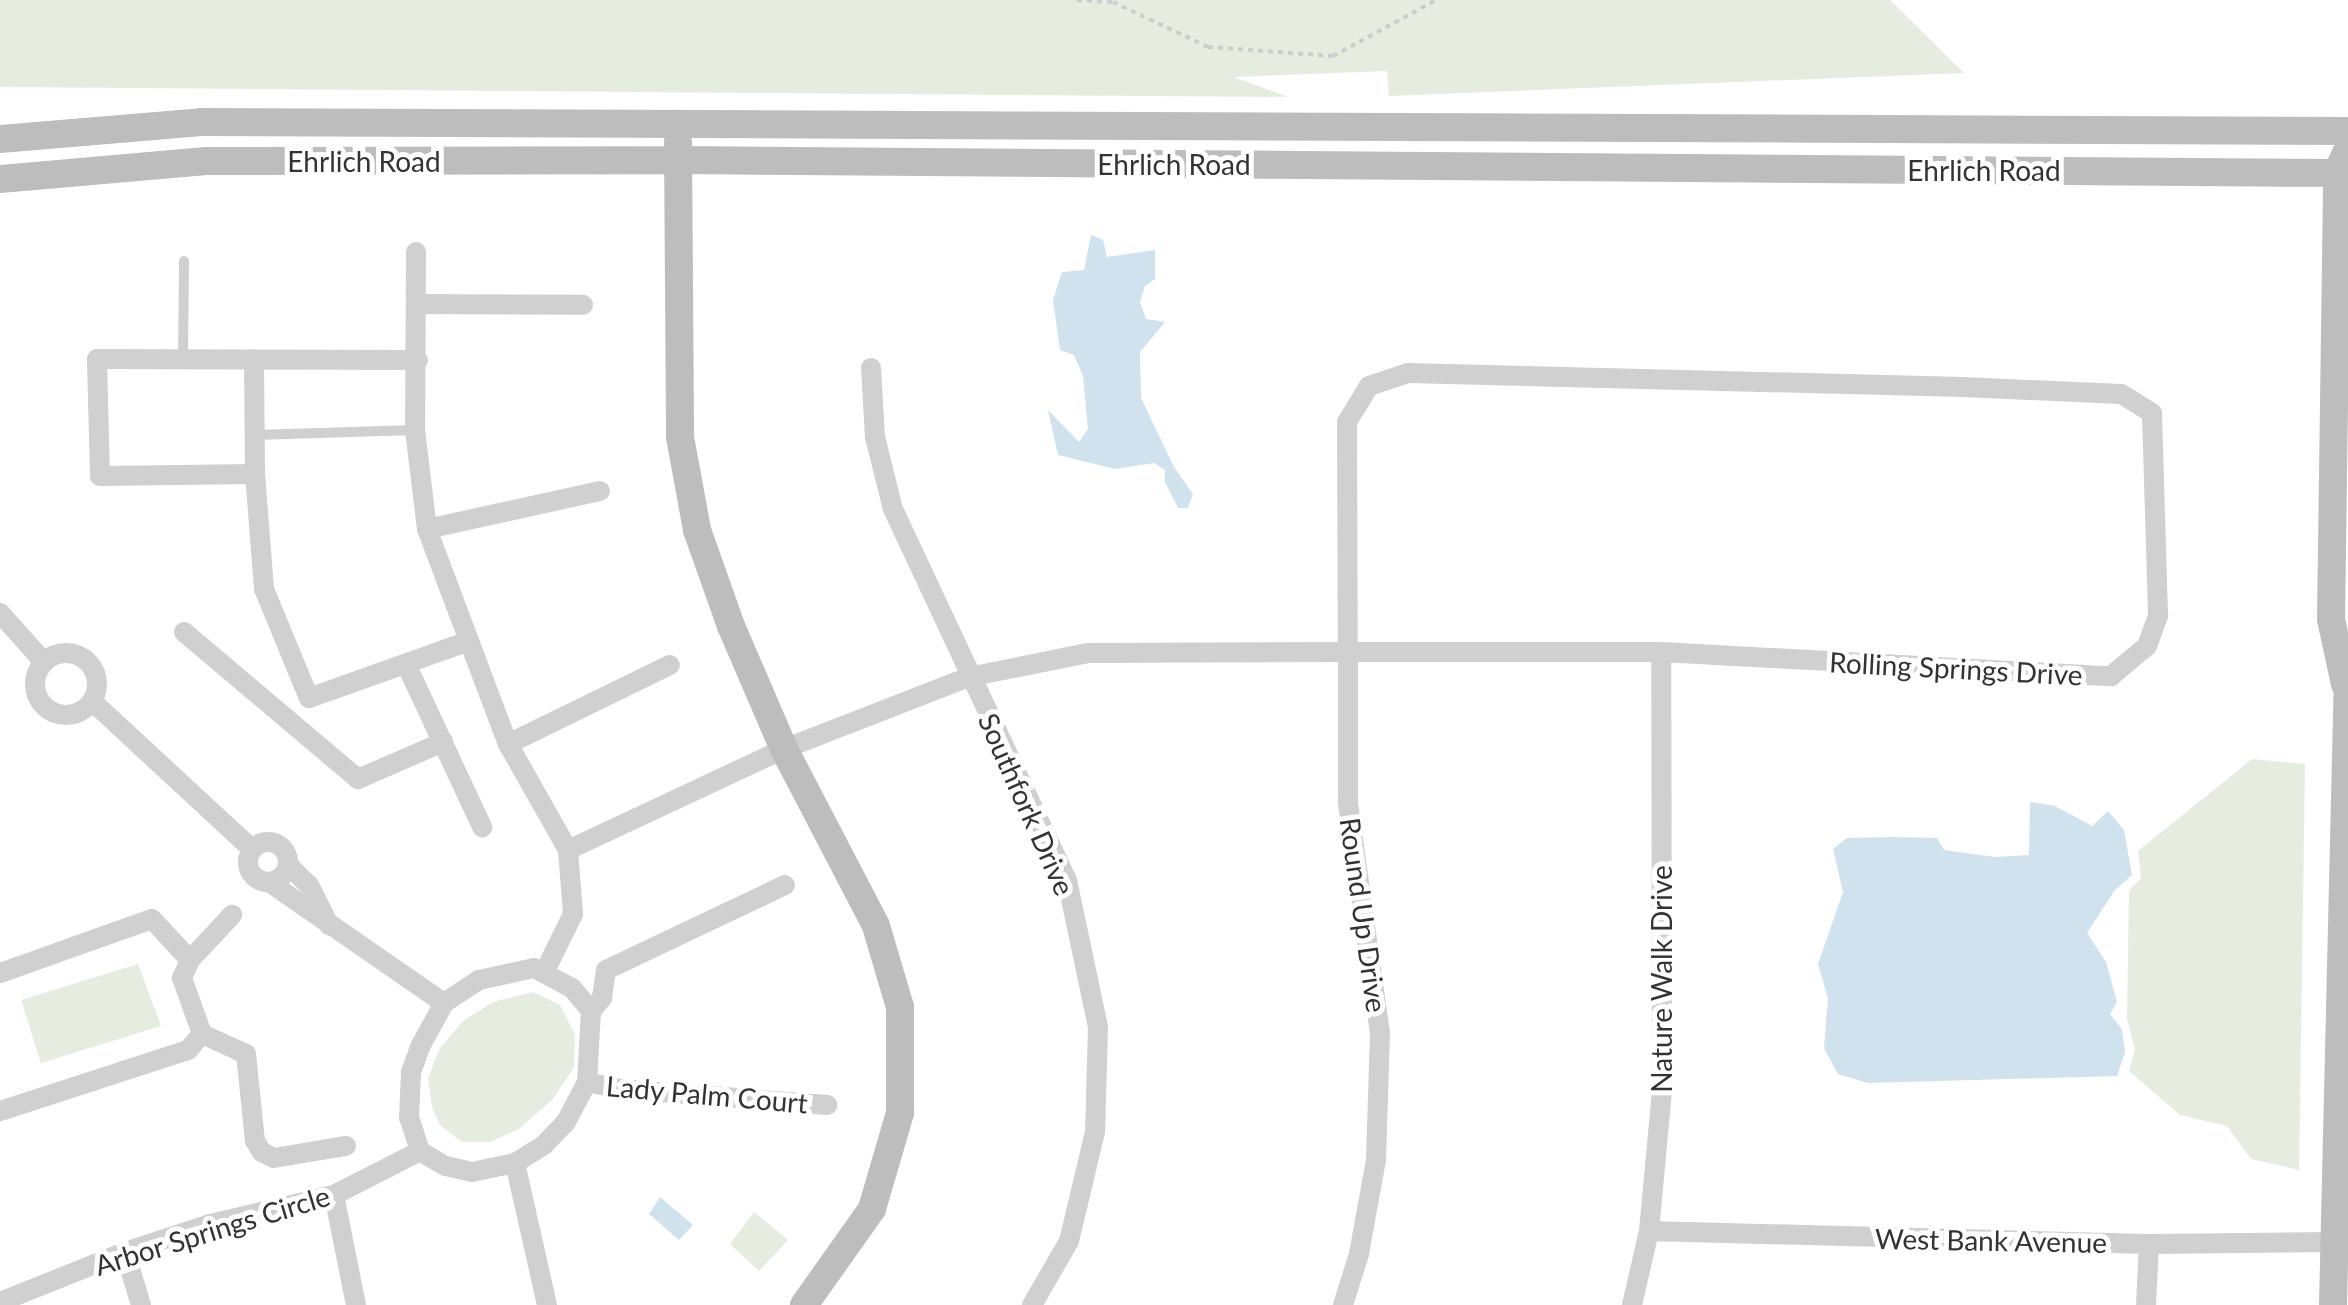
<!DOCTYPE html>
<html>
<head>
<meta charset="utf-8">
<style>
	body { margin:0 }
	#map { position:relative; width:2348px; height:1305px; overflow:hidden; background:#fff; font-family:Lato,sans-serif }
	div>[style] { position:absolute }
	[style*='--x'] { left:calc(var(--x)*1px); top:calc(var(--y)*1px); width:calc(var(--w)*1px); rotate:calc(var(--a)*1deg) }
	.green>* { inset:0; background:#e6ecdf }
	.water>* { inset:0; background:#cfe2ee }
	.path>* { height:4px; margin-top:-2px; transform-origin:0; background:repeating-linear-gradient(90deg,#cdcdcd 0 5px,transparent 0 10px) }
	.lane>* { height:10px; margin:-5px; padding:0 5px; transform-origin:5px; border-radius:5px; background:#d0d0d0 }
	.street>* { height:20px; margin:-10px; padding:0 10px; transform-origin:10px; border-radius:10px; background:#d0d0d0 }
	.street>.ring { margin:-10px; padding:0; box-sizing:content-box; background:none; border:20px solid #d0d0d0; border-radius:50% }
	.secondary>* { height:28px; margin:-14px; padding:0 14px; transform-origin:14px; border-radius:14px; background:#bdbdbd }
	span { translate:-50% -50%; white-space:nowrap; text-align:center; line-height:1.15; -webkit-text-stroke:10px #fff; paint-order:stroke }
	.street-label { font-size:28px; color:#333 }
</style>
</head>
<body>
<div id="map">
	<div class="green">
		<div style="clip-path:polygon(0 0,1890px 0,1964px 73px,1389px 96px,1387px 71px,1234px 77px,1288px 97px,0 87px)"></div>
		<div style="clip-path:polygon(2252px 759px,2305px 764px,2299px 1170px,2251px 1159px,2227px 1126px,2180px 1115px,2129px 1071px,2135px 1050px,2127px 1019px,2129px 891px,2141px 878px,2138px 851px)"></div>
		<div style="clip-path:polygon(138px 964px,161px 1026px,41px 1063px,21px 1000px)"></div>
		<div style="clip-path:polygon(533px 992px,560px 1005px,575px 1035px,574px 1067px,553px 1099px,519px 1129px,490px 1142px,462px 1142px,440px 1125px,432px 1107px,428px 1078px,440px 1048px,463px 1021px,493px 1002px)"></div>
		<div style="clip-path:polygon(754px 1212px,788px 1240px,759px 1271px,730px 1244px)"></div>
	</div>
	<div class="water">
		<div style="clip-path:polygon(1091px 235px,1103px 240px,1107px 257px,1155px 250px,1155px 279px,1145px 286px,1140px 302px,1146px 319px,1165px 322px,1140px 352px,1141px 398px,1174px 467px,1193px 494px,1188px 508px,1178px 508px,1165px 482px,1165px 470px,1154px 463px,1115px 469px,1058px 455px,1048px 410px,1079px 442px,1088px 429px,1083px 376px,1074px 355px,1060px 350px,1053px 300px,1062px 272px,1084px 270px)"></div>
		<div style="clip-path:polygon(2030px 802px,2055px 806px,2092px 826px,2108px 811px,2124px 830px,2132px 875px,2115px 890px,2087px 933px,2106px 962px,2117px 1002px,2110px 1014px,2122px 1029px,2125px 1052px,2117px 1076px,1868px 1083px,1838px 1074px,1824px 1048px,1828px 998px,1818px 964px,1843px 892px,1833px 849px,1847px 838px,1894px 837px,1937px 838px,1944px 850px,1995px 857px,2029px 855px)"></div>
		<div style="clip-path:polygon(660px 1197px,693px 1225px,679px 1240px,649px 1214px)"></div>
	</div>
	<div class="path">
		<div style="--x:1077;--y:0;--w:36;--a:3"></div>
		<div style="--x:1113;--y:2;--w:105;--a:25.3"></div>
		<div style="--x:1208;--y:47;--w:125;--a:4.1"></div>
		<div style="--x:1333;--y:56;--w:117;--a:-28.5"></div>
	</div>
	<div class="lane">
		<div style="--x:183;--y:359;--w:98;--a:-89.4"></div>
		<div style="--x:255;--y:435;--w:160;--a:-1.8"></div>
	</div>
	<div class="street">
		<div style="--x:416;--y:252;--w:178;--a:90.3"></div>
		<div style="--x:415;--y:430;--w:100;--a:83.1"></div>
		<div style="--x:427;--y:529;--w:230;--a:69.4"></div>
		<div style="--x:508;--y:744;--w:122;--a:60.5"></div>
		<div style="--x:568;--y:850;--w:64;--a:85.5"></div>
		<div style="--x:573;--y:914;--w:64;--a:116.2"></div>
		<div style="--x:416;--y:304;--w:167;--a:0.3"></div>
		<div style="--x:254;--y:359;--w:115;--a:89.5"></div>
		<div style="--x:255;--y:474;--w:115;--a:85.5"></div>
		<div style="--x:264;--y:589;--w:118;--a:67.6"></div>
		<div style="--x:309;--y:698;--w:167;--a:-19.6"></div>
		<div style="--x:871;--y:368;--w:69;--a:86.7"></div>
		<div style="--x:875;--y:437;--w:74;--a:76"></div>
		<div style="--x:893;--y:509;--w:410;--a:64.9"></div>
		<div style="--x:1067;--y:880;--w:150;--a:78.1"></div>
		<div style="--x:1098;--y:1027;--w:105;--a:91.6"></div>
		<div style="--x:1095;--y:1132;--w:112;--a:103.4"></div>
		<div style="--x:1069;--y:1241;--w:74;--a:120"></div>
		<div style="--x:255;--y:474;--w:155;--a:179.3"></div>
		<div style="--x:100;--y:476;--w:117;--a:-91.5"></div>
		<div style="--x:97;--y:359;--w:321;--a:0.2"></div>
		<div style="--x:427;--y:529;--w:177;--a:-12.4"></div>
		<div style="--x:0;--y:613;--w:66;--a:48.1"></div>
		<div style="--x:184;--y:632;--w:228;--a:40.2"></div>
		<div style="--x:358;--y:779;--w:93;--a:-23.5"></div>
		<div class="ring" style="left:35px;top:653px;width:42px;height:42px"></div>
		<div style="--x:407;--y:666;--w:178;--a:65"></div>
		<div style="--x:93;--y:702;--w:217;--a:42.8"></div>
		<div style="--x:508;--y:744;--w:180;--a:-26"></div>
		<div class="ring" style="left:248px;top:842px;width:20px;height:20px"></div>
		<div style="--x:568;--y:850;--w:238;--a:-25.1"></div>
		<div style="--x:784;--y:749;--w:199;--a:-21.3"></div>
		<div style="--x:969;--y:677;--w:121;--a:-11.4"></div>
		<div style="--x:1088;--y:653;--w:260;--a:-0.2"></div>
		<div style="--x:1348;--y:652;--w:313;--a:0"></div>
		<div style="--x:1661;--y:652;--w:451;--a:3.1"></div>
		<div style="--x:2111;--y:676;--w:47;--a:-39.8"></div>
		<div style="--x:2147;--y:646;--w:33;--a:-70"></div>
		<div style="--x:2158;--y:615;--w:202;--a:-91.7"></div>
		<div style="--x:2152;--y:413;--w:36;--a:-148"></div>
		<div style="--x:2121;--y:394;--w:158;--a:-177.5"></div>
		<div style="--x:1963;--y:387;--w:555;--a:-178.56"></div>
		<div style="--x:1408;--y:373;--w:41;--a:161.6"></div>
		<div style="--x:1369;--y:386;--w:42;--a:121.4"></div>
		<div style="--x:1347;--y:422;--w:230;--a:89.8"></div>
		<div style="--x:1348;--y:652;--w:151;--a:90"></div>
		<div style="--x:1348;--y:803;--w:232;--a:82.1"></div>
		<div style="--x:1380;--y:1033;--w:127;--a:91.8"></div>
		<div style="--x:1376;--y:1160;--w:96;--a:100.3"></div>
		<div style="--x:1359;--y:1254;--w:53;--a:107.4"></div>
		<div style="--x:288;--y:865;--w:29;--a:44"></div>
		<div style="--x:309;--y:885;--w:45;--a:63.4"></div>
		<div style="--x:269;--y:882;--w:213;--a:34.7"></div>
		<div style="--x:190;--y:960;--w:62;--a:-47"></div>
		<div style="--x:534;--y:968;--w:43;--a:27.8"></div>
		<div style="--x:572;--y:988;--w:30;--a:50"></div>
		<div style="--x:591;--y:1011;--w:71;--a:93.2"></div>
		<div style="--x:587;--y:1082;--w:45;--a:117.7"></div>
		<div style="--x:566;--y:1122;--w:32;--a:134"></div>
		<div style="--x:544;--y:1145;--w:34;--a:148"></div>
		<div style="--x:515;--y:1163;--w:44;--a:168.2"></div>
		<div style="--x:472;--y:1172;--w:28;--a:-167"></div>
		<div style="--x:445;--y:1166;--w:29;--a:-149"></div>
		<div style="--x:420;--y:1151;--w:35;--a:-108"></div>
		<div style="--x:409;--y:1118;--w:46;--a:-87.5"></div>
		<div style="--x:411;--y:1072;--w:29;--a:-70"></div>
		<div style="--x:421;--y:1045;--w:48;--a:-61.3"></div>
		<div style="--x:444;--y:1003;--w:42;--a:-33.3"></div>
		<div style="--x:479;--y:980;--w:56;--a:-12.3"></div>
		<div style="--x:0;--y:973;--w:161;--a:-19.6"></div>
		<div style="--x:152;--y:919;--w:56;--a:47.2"></div>
		<div style="--x:190;--y:960;--w:20;--a:114"></div>
		<div style="--x:182;--y:978;--w:59;--a:70.3"></div>
		<div style="--x:202;--y:1034;--w:21;--a:131"></div>
		<div style="--x:188;--y:1050;--w:198;--a:162"></div>
		<div style="--x:591;--y:1011;--w:17;--a:-50"></div>
		<div style="--x:602;--y:998;--w:28;--a:-82"></div>
		<div style="--x:606;--y:970;--w:198;--a:-25.4"></div>
		<div style="--x:202;--y:1034;--w:48;--a:24.4"></div>
		<div style="--x:246;--y:1054;--w:87;--a:84.1"></div>
		<div style="--x:255;--y:1141;--w:13;--a:58"></div>
		<div style="--x:262;--y:1152;--w:13;--a:27"></div>
		<div style="--x:274;--y:1158;--w:73;--a:-9.5"></div>
		<div style="--x:587;--y:1082;--w:34;--a:12"></div>
		<div style="--x:620;--y:1089;--w:208;--a:4.4"></div>
		<div style="--x:515;--y:1163;--w:146;--a:77.3"></div>
		<div style="--x:334;--y:1195;--w:112;--a:78.7"></div>
		<div style="--x:1649;--y:1231;--w:500;--a:1.49"></div>
		<div style="--x:2149;--y:1244;--w:185;--a:-0.6"></div>
		<div style="--x:125;--y:1252;--w:55;--a:73.2"></div>
		<div style="--x:0;--y:1302;--w:135;--a:-21.8"></div>
		<div style="--x:125;--y:1252;--w:89;--a:-18.2"></div>
		<div style="--x:210;--y:1224;--w:127;--a:-13.2"></div>
		<div style="--x:334;--y:1195;--w:97;--a:-27.1"></div>
		<div style="--x:1632;--y:1305;--w:76;--a:-77.1"></div>
		<div style="--x:1649;--y:1231;--w:142;--a:-84.7"></div>
		<div style="--x:1662;--y:1090;--w:438;--a:-90.1"></div>
		<div style="--x:2146;--y:1305;--w:61;--a:-87.2"></div>
	</div>
	<div class="secondary">
		<div style="--x:0;--y:139;--w:202;--a:-4.8"></div>
		<div style="--x:201;--y:122;--w:2147;--a:0.24"></div>
		<div style="--x:678;--y:142;--w:295;--a:89.6"></div>
		<div style="--x:680;--y:437;--w:95;--a:79.6"></div>
		<div style="--x:697;--y:530;--w:102;--a:70.5"></div>
		<div style="--x:731;--y:626;--w:134;--a:66.7"></div>
		<div style="--x:784;--y:749;--w:199;--a:62.5"></div>
		<div style="--x:876;--y:926;--w:84;--a:73.5"></div>
		<div style="--x:900;--y:1007;--w:106;--a:90"></div>
		<div style="--x:900;--y:1113;--w:100;--a:106.3"></div>
		<div style="--x:872;--y:1209;--w:118;--a:125.3"></div>
		<div style="--x:0;--y:179;--w:207;--a:-5"></div>
		<div style="--x:206;--y:161;--w:472;--a:-0.1"></div>
		<div style="--x:678;--y:160;--w:1670;--a:0.45"></div>
		<div style="--x:2345;--y:684;--w:66;--a:-102.2"></div>
		<div style="--x:2331;--y:619;--w:446;--a:-89.2"></div>
		<div style="--x:2337;--y:173;--w:27;--a:-66"></div>
		<div style="--x:2333;--y:1305;--w:633;--a:-88.64"></div>
	</div>
	<div class="street-label">
		<span style="left:364px;top:161px">Ehrlich Road</span>
		<span style="left:1174px;top:164px">Ehrlich Road</span>
		<span style="left:1984px;top:170px">Ehrlich Road</span>
		<span style="left:1956px;top:668px;rotate:3deg">Rolling Springs Drive</span>
		<span style="left:1027px;top:804px;rotate:66deg">Southfork Drive</span>
		<span style="left:1364px;top:915px;rotate:82deg">Round Up Drive</span>
		<span style="left:1661px;top:979px;rotate:-90deg">Nature Walk Drive</span>
		<span style="left:707px;top:1094px;rotate:5deg">Lady Palm Court</span>
		<span style="left:212px;top:1230px;rotate:-17deg">Arbor Springs Circle</span>
		<span style="left:1991px;top:1240px;rotate:1deg">West Bank Avenue</span>
	</div>
</div>
</body>
</html>
